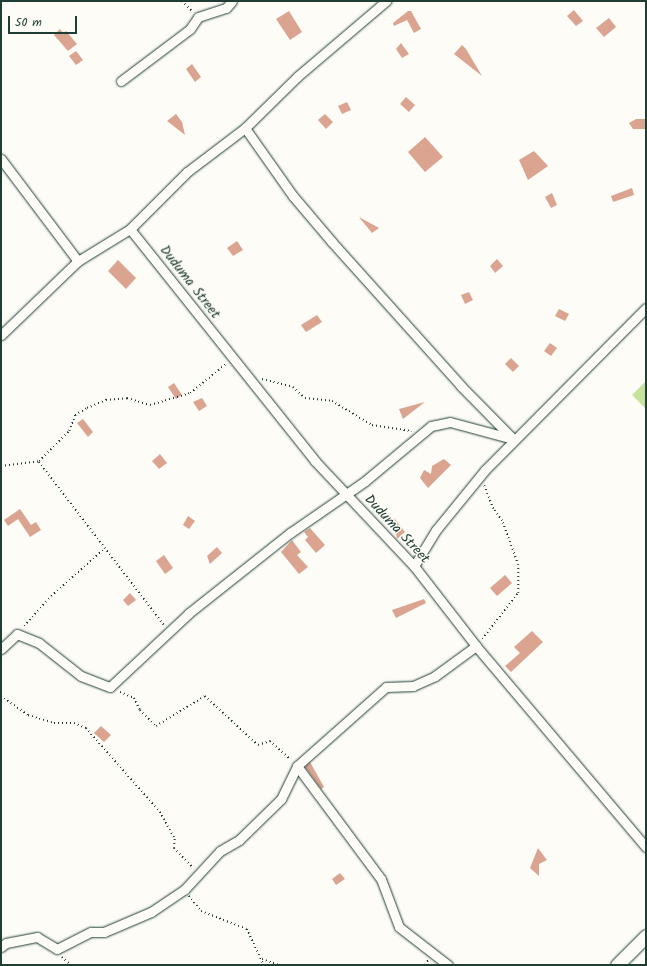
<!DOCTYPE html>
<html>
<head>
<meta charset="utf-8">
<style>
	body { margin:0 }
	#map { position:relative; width:647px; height:966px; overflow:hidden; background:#fdfcf7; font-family:Kalam,sans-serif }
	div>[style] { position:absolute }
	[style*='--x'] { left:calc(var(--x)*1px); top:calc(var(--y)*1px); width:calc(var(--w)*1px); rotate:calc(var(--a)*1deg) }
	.green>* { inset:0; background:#c4e49c }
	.building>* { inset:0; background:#daa491 }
	.path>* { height:1.5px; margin-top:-0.75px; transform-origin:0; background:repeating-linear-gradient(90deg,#1f3d34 0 1px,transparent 0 4px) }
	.roads { filter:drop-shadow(0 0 1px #1f3d34) drop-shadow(0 0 1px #1f3d34) }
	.street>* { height:9px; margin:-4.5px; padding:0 4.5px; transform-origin:4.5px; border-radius:4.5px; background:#fdfcf7 }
	.secondary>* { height:13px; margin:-6.5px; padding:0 6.5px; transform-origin:6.5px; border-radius:6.5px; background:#fdfcf7 }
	span { translate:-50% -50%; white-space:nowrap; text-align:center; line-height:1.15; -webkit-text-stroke:3px #fdfcf7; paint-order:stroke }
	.street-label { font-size:14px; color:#1f3d34 }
	.frame { position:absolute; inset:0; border:2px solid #1f3d34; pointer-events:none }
	.scale { position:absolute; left:8px; top:16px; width:69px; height:18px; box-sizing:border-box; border:2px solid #1f3d34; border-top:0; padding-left:5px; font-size:12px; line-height:14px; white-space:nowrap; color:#1f3d34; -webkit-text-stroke:3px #fdfcf7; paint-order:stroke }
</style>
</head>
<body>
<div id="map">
	<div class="green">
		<div style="clip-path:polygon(646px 381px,646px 409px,632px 395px)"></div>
	</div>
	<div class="building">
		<div style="clip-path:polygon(574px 10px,583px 21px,576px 26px,567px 16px)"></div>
		<div style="clip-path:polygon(289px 11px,302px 32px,290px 40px,276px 19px)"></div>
		<div style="clip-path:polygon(408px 11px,411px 11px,421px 29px,414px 33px,407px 20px,394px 26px,393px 23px)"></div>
		<div style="clip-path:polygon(609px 18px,616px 27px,604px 37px,596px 28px)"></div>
		<div style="clip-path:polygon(60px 29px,63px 33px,66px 31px,77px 44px,68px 51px,54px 35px)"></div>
		<div style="clip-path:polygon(401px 43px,409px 54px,402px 58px,396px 49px)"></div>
		<div style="clip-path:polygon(462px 45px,466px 49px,482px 76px,454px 54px)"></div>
		<div style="clip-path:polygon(76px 51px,83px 60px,76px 65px,69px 56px)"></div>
		<div style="clip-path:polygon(192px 64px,201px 77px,195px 82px,186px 69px)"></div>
		<div style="clip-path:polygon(406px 97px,415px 105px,409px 112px,400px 104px)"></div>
		<div style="clip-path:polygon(347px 102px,351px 110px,342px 114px,338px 106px)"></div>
		<div style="clip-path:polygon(176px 114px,182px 122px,185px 135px,167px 121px)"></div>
		<div style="clip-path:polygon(325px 114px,333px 122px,326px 129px,318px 120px)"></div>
		<div style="clip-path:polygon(636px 119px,646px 119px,646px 129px,633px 129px,629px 123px)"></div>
		<div style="clip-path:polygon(425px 137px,443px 157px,425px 172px,408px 152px)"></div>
		<div style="clip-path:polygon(534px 151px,548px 166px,528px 180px,519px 160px)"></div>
		<div style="clip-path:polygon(632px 188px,634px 195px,613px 202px,611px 196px)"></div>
		<div style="clip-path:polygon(552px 193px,557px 205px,551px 208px,545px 197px)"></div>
		<div style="clip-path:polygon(359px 217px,379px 228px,372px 233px)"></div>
		<div style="clip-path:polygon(237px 241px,243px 250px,233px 256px,227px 248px)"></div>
		<div style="clip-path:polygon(497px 259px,503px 266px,495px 273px,490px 266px)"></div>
		<div style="clip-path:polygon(118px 260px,136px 278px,126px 289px,108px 271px)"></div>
		<div style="clip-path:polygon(469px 292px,473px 300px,465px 304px,461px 295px)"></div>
		<div style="clip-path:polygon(559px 309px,569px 314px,565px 321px,555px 316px)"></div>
		<div style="clip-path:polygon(317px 315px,322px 322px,306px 332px,301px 325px)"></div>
		<div style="clip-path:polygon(550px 343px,557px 348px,551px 356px,544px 351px)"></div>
		<div style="clip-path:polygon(511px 358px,519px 366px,513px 372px,505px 364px)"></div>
		<div style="clip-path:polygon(174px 383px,182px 395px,176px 399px,168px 387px)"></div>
		<div style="clip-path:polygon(202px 398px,207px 406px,199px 411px,193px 402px)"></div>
		<div style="clip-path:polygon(425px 402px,403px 419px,399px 409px)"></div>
		<div style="clip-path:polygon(83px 419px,93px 432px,88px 437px,77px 423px)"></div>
		<div style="clip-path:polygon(160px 454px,167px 463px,159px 469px,152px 461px)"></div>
		<div style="clip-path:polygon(444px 459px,451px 465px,428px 488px,420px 478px,424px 470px,431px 474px,432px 466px)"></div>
		<div style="clip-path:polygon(20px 509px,31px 525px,36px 522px,41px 530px,30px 537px,18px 519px,8px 526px,4px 520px)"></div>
		<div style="clip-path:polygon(188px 516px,195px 521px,189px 529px,183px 525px)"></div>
		<div style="clip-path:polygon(394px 518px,405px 532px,397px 539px)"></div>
		<div style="clip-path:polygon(310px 528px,325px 545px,316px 553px,305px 540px,308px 537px,304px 532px)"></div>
		<div style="clip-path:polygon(292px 540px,301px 552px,297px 555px,308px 567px,299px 574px,281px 552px)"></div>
		<div style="clip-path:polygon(217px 547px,222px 553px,210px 564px,207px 556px)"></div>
		<div style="clip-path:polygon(164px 555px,173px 568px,165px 574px,156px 561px)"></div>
		<div style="clip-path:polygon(505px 575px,512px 583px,497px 596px,490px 588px)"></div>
		<div style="clip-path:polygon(130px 593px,136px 600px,128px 606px,123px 600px)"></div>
		<div style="clip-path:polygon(424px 599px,426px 603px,396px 618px,392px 610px)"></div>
		<div style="clip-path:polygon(532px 631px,543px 642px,511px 672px,505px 666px,520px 653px,514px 647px)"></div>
		<div style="clip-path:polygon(101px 726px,111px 735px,104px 742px,94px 733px)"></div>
		<div style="clip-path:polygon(310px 762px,324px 787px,321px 789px,305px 767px)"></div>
		<div style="clip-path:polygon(538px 848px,547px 860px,539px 864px,539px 876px,530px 868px)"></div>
		<div style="clip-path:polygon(340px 873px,345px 879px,336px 885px,332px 879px)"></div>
	</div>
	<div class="path">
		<div style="--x:182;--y:1;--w:14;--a:45"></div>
		<div style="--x:262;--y:379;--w:32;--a:14"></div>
		<div style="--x:293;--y:387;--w:16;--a:43"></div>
		<div style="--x:305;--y:398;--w:27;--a:6"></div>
		<div style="--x:332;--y:401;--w:47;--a:31"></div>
		<div style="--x:372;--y:425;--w:40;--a:8.5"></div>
		<div style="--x:39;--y:462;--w:205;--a:52.5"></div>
		<div style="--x:1;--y:466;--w:38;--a:-7"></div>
		<div style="--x:39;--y:461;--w:42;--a:-45"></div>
		<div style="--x:69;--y:431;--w:17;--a:-69"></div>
		<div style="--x:75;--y:415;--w:14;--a:-30"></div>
		<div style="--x:87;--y:408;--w:21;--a:-23"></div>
		<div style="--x:106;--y:400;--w:21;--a:-5"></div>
		<div style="--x:127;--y:398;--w:24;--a:17"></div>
		<div style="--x:150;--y:405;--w:42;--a:-16.7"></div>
		<div style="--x:190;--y:393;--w:46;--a:-38.9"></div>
		<div style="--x:24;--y:626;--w:40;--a:-48"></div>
		<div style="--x:51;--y:596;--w:71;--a:-41.6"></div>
		<div style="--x:482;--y:639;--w:58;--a:-52"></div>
		<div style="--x:518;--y:593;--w:28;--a:-90"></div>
		<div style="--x:518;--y:565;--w:47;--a:-110"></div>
		<div style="--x:502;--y:521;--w:15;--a:-127"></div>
		<div style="--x:493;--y:509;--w:25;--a:-111"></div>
		<div style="--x:120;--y:692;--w:15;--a:23"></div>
		<div style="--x:134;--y:698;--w:13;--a:63"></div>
		<div style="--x:140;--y:710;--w:23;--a:45"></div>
		<div style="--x:156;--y:726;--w:57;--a:-31.5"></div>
		<div style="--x:205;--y:696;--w:72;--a:42.8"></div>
		<div style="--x:258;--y:745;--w:13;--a:-18"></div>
		<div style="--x:270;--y:741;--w:27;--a:42"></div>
		<div style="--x:1;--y:696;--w:33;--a:35"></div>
		<div style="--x:28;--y:715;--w:27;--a:17"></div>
		<div style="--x:54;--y:723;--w:20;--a:0"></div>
		<div style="--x:74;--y:723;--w:13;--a:23"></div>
		<div style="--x:86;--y:728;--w:112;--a:48.6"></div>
		<div style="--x:160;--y:812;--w:31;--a:61"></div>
		<div style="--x:175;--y:839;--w:9;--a:96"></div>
		<div style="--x:174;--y:848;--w:28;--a:46"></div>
		<div style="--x:189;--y:896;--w:19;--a:51"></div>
		<div style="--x:201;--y:911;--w:49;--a:21.4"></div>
		<div style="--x:247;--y:929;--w:40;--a:65"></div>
		<div style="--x:62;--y:957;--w:12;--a:42"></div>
		<div style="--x:262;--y:959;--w:18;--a:19"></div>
		<div style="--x:425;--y:965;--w:6;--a:-59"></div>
	</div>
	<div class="roads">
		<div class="street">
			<div style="--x:121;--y:81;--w:86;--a:-37"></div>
			<div style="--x:190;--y:29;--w:14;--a:-56"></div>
			<div style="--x:198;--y:17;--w:29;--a:-18"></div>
			<div style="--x:226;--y:8;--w:9;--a:-49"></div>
			<div style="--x:245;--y:128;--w:83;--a:54.8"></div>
			<div style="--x:293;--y:196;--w:60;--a:49.7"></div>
			<div style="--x:332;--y:242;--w:193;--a:48.1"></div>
			<div style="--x:461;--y:386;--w:74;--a:45.5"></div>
			<div style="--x:1;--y:159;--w:128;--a:53"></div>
			<div style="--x:130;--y:229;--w:297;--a:51.4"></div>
			<div style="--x:315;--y:461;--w:144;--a:46.7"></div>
			<div style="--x:414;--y:566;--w:101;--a:52.2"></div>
			<div style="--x:476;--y:646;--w:263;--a:49.8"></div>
			<div style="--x:1;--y:335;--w:107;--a:-43.9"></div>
			<div style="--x:78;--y:261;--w:61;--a:-31.6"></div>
			<div style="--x:130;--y:229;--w:81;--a:-45"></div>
			<div style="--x:187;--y:172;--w:73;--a:-37.2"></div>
			<div style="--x:245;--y:128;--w:74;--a:-44.5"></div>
			<div style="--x:298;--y:76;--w:116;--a:-40.4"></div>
			<div style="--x:414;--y:566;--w:42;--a:-58.6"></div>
			<div style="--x:436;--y:530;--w:77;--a:-50.8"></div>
			<div style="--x:485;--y:470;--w:228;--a:-45.2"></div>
			<div style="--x:1;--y:649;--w:22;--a:-43"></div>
			<div style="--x:17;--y:634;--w:24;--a:22"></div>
			<div style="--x:39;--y:643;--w:53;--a:38.2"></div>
			<div style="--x:81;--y:676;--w:31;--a:21"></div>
			<div style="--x:110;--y:687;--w:108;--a:-43.1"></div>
			<div style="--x:189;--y:613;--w:129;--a:-38.4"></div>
			<div style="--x:290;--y:533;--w:91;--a:-34.7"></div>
			<div style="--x:365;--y:481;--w:86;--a:-39.8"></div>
			<div style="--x:431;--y:426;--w:19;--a:-12"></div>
			<div style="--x:450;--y:422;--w:65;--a:15.1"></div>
			<div style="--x:297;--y:766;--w:141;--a:53.4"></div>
			<div style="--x:381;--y:879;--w:51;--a:69.4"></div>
			<div style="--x:399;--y:927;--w:62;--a:37.8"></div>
			<div style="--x:1;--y:947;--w:6;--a:-39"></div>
			<div style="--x:6;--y:943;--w:32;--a:-11"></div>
			<div style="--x:37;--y:937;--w:23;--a:31"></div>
			<div style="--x:57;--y:949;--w:38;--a:-27"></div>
			<div style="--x:91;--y:932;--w:13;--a:0"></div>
			<div style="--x:104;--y:932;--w:51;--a:-23.1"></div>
			<div style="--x:151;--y:912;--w:40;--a:-34"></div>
			<div style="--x:184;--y:890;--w:53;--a:-47.3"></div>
			<div style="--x:220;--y:851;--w:22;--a:-30"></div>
			<div style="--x:239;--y:840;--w:59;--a:-44.3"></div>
			<div style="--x:281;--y:799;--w:37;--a:-64"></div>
			<div style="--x:297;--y:766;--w:119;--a:-41.6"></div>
			<div style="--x:386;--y:687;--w:27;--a:-2"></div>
			<div style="--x:413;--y:686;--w:24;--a:-24"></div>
			<div style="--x:435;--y:676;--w:51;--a:-36.2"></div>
		</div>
		<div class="secondary">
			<div style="--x:617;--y:965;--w:41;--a:-45"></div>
		</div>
	</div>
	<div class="street-label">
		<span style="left:190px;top:282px;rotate:52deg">Duduma Street</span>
		<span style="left:397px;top:529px;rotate:47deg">Duduma Street</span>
	</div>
	<div class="frame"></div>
	<div class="scale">50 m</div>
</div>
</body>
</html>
